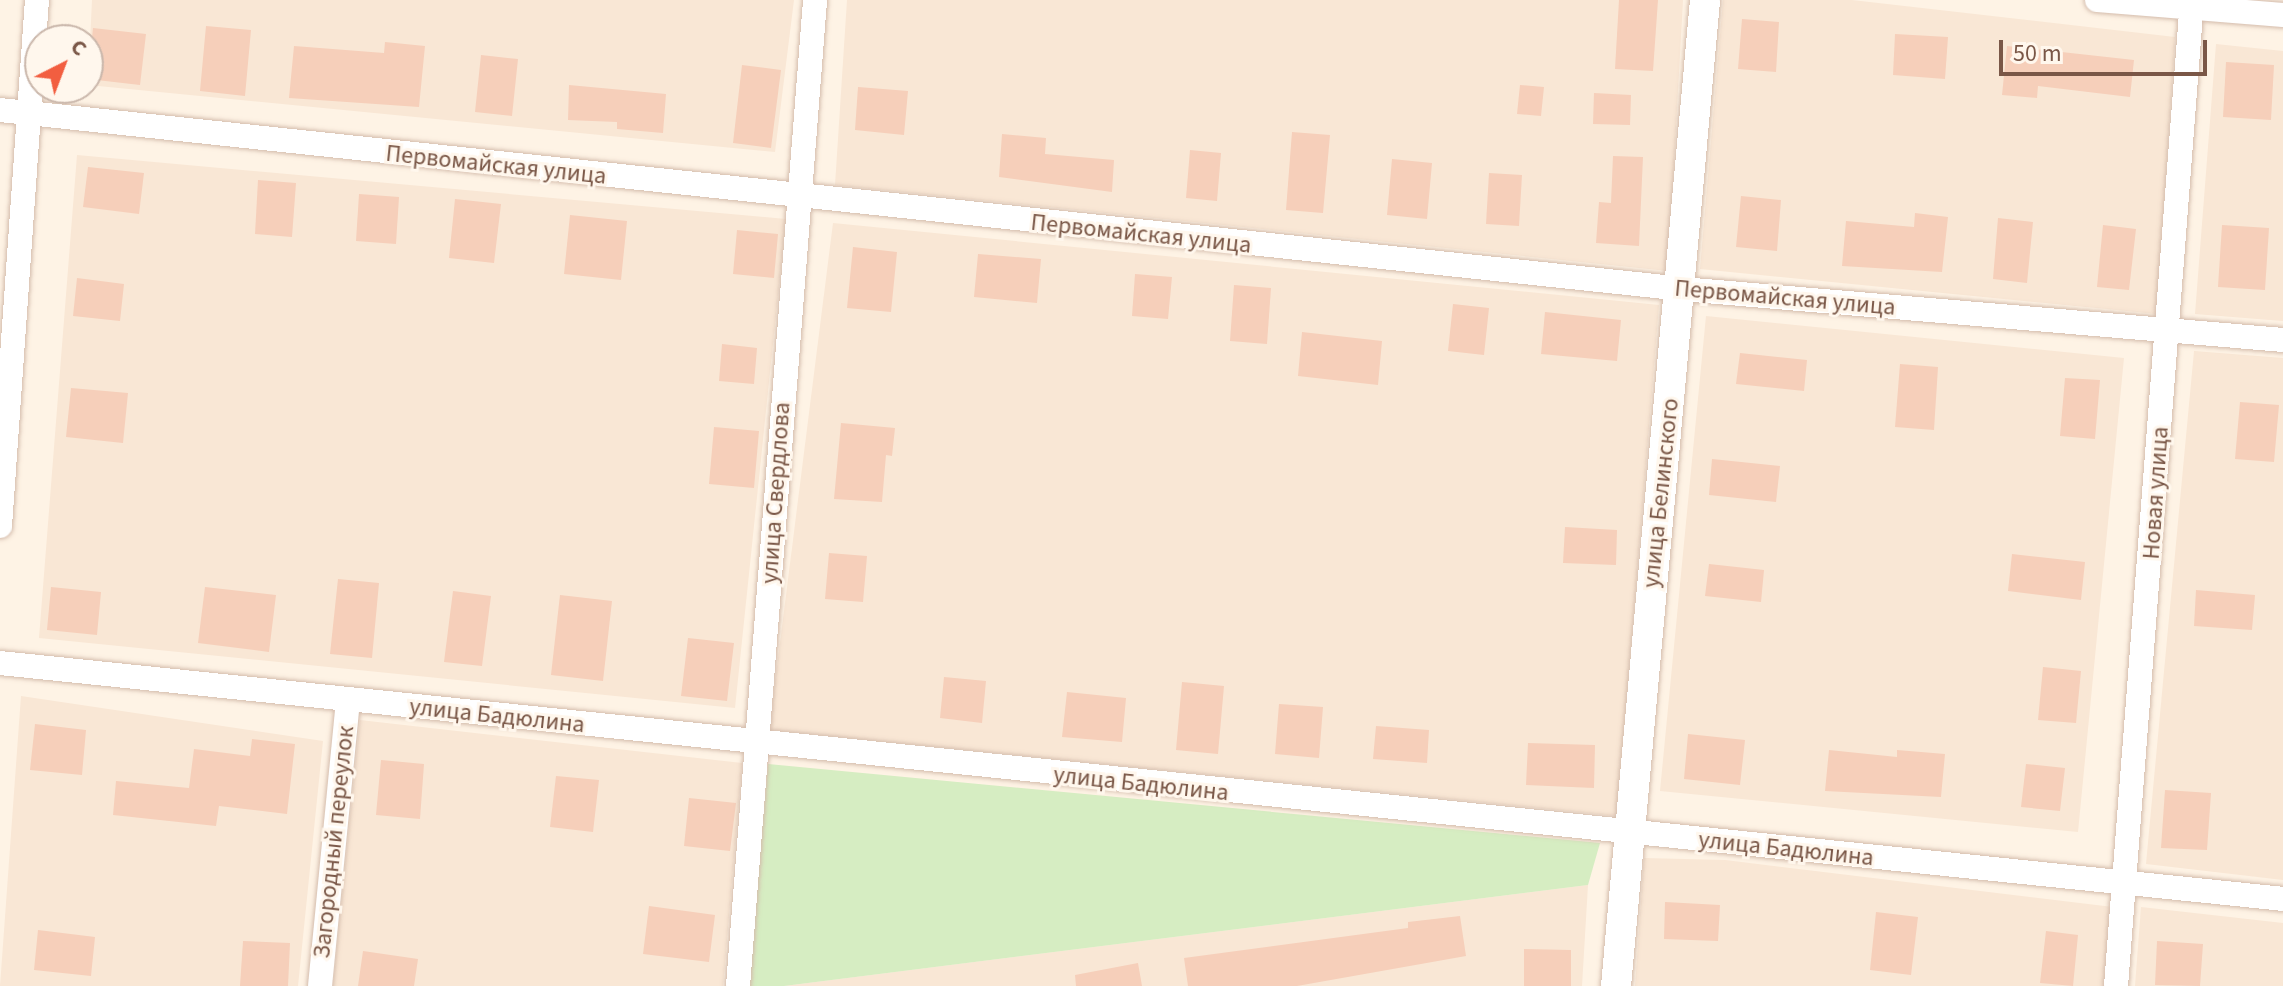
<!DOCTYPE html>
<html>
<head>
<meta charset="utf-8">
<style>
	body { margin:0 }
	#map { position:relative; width:2283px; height:986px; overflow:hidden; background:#fef3e5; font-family:"Source Sans 3",sans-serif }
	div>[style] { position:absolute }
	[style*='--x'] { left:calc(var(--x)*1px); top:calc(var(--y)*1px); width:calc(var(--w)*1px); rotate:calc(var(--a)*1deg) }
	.residential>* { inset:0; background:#f9e7d5 }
	.green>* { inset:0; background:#d6edc2 }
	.building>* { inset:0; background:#f6cfba }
	.roads { filter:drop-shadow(0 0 2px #d4bcac) drop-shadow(0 0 2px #d4bcac) }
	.minor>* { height:24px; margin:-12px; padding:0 12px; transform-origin:12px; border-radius:12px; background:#fff }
	.tertiary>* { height:30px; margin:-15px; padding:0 15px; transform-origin:15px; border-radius:15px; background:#fff }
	span { translate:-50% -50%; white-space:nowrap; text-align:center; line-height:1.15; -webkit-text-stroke:6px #fff7ed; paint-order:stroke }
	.street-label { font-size:24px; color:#7a5747 }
	.north { position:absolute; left:24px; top:24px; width:80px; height:80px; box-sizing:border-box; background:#fff7ed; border:2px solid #cab7ab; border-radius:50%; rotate:42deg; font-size:22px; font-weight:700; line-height:32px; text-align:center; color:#7a5747 }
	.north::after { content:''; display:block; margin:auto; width:28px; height:36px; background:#f25e40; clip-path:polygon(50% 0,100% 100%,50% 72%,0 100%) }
	.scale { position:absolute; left:1999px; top:40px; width:208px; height:36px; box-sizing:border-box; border:4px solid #7a5747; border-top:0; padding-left:10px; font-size:24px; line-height:28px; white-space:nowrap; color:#7a5747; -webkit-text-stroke:6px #fff7ed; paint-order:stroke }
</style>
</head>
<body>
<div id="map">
	<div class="residential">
		<div style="clip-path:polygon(92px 0,794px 0,775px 152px,88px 85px)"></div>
		<div style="clip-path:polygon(847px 0,1683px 0,1668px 271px,835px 185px)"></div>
		<div style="clip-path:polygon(1723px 0,1852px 0,2175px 37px,2157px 314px,1700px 269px)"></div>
		<div style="clip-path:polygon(2216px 44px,2283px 51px,2283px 321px,2195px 314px)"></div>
		<div style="clip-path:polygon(77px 155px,786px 219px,735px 708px,39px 638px)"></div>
		<div style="clip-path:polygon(833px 223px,1659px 305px,1617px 816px,769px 730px)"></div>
		<div style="clip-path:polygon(1706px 316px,2124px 358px,2078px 832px,1660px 791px)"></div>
		<div style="clip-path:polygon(2194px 351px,2283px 358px,2283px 880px,2146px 864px)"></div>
		<div style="clip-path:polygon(21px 696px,323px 741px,298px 986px,0 986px)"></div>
		<div style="clip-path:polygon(360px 720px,742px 763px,723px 986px,333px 986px)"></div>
		<div style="clip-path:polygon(1644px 858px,1725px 860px,2113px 907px,2104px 986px,1635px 986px)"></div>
		<div style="clip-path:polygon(1588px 885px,1582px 986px,784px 986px)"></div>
		<div style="clip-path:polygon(2141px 907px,2283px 923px,2283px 986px,2135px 986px)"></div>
	</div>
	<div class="green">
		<div style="clip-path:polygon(768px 764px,1600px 843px,1588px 885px,784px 986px,748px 986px)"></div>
	</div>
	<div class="building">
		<div style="clip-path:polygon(1619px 0,1658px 0,1653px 71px,1615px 69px)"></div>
		<div style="clip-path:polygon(1742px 19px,1779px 22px,1776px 72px,1738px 69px)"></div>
		<div style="clip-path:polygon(206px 26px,251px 30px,245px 96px,200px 91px)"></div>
		<div style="clip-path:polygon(93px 28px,146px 34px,140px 85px,88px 79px)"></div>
		<div style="clip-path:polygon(1895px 34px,1948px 37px,1945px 79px,1893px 75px)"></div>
		<div style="clip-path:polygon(385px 42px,425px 46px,419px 107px,289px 98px,294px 46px,384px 53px)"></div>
		<div style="clip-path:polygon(2007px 46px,2134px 60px,2130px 97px,2038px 86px,2037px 98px,2002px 95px)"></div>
		<div style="clip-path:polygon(481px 55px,518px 59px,512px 116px,475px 112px)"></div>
		<div style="clip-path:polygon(2226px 62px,2274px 65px,2271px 120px,2223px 117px)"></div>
		<div style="clip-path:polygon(742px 65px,781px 70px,771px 148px,733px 143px)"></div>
		<div style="clip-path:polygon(569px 85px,666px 94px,663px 133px,617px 129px,617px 122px,568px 120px)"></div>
		<div style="clip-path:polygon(1520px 85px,1544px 87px,1541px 116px,1517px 114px)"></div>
		<div style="clip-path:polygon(858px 87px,908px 91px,904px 135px,855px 130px)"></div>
		<div style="clip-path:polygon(1594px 93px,1631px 95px,1630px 125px,1593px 124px)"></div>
		<div style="clip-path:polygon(1292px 132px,1330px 135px,1323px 213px,1286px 210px)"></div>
		<div style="clip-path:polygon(1002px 134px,1046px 138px,1045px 154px,1114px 160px,1112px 192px,999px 177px)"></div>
		<div style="clip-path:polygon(1190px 150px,1221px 153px,1217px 201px,1186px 198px)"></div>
		<div style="clip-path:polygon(1613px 156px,1643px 157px,1639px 246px,1596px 243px,1599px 202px,1611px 203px)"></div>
		<div style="clip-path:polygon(1392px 159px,1432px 163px,1427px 219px,1387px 215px)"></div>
		<div style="clip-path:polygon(88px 167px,144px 173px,139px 214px,83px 207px)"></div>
		<div style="clip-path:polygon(1489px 173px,1522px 175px,1519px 226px,1486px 224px)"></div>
		<div style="clip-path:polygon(258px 180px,296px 183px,292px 237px,255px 234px)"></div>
		<div style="clip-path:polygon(359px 194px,399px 197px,396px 244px,356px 241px)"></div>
		<div style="clip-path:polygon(1741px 196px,1781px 200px,1777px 251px,1736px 247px)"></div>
		<div style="clip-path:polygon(455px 199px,501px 204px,494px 263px,449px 258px)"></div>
		<div style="clip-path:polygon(1915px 213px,1948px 217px,1942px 272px,1842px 266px,1846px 221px,1914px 227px)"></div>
		<div style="clip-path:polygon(570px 215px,627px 221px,621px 280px,564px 274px)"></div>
		<div style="clip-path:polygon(1998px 218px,2033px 222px,2027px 283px,1993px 279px)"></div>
		<div style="clip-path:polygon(2103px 225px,2136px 229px,2129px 290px,2097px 287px)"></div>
		<div style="clip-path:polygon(2222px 225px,2269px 228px,2265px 290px,2218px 287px)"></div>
		<div style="clip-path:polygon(737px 230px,778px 234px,774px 278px,733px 274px)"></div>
		<div style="clip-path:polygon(853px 247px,897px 252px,891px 312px,847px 308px)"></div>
		<div style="clip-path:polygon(978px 254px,1041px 259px,1037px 303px,974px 297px)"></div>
		<div style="clip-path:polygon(1135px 274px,1172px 277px,1168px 319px,1132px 316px)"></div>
		<div style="clip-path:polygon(77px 278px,124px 284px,120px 321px,73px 316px)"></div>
		<div style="clip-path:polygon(1234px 285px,1271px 288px,1267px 344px,1230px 341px)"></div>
		<div style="clip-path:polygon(1453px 304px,1489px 308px,1484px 355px,1448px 351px)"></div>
		<div style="clip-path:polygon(1545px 312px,1621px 320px,1617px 361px,1541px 354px)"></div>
		<div style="clip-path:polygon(1302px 332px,1382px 341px,1378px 385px,1298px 376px)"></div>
		<div style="clip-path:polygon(722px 344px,757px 348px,754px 384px,719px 381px)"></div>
		<div style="clip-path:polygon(1740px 353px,1807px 360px,1804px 391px,1736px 384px)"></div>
		<div style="clip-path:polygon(1900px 364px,1938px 367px,1934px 430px,1895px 427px)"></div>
		<div style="clip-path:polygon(2065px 378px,2100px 380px,2095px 439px,2060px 436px)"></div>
		<div style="clip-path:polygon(71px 388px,128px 393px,123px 443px,66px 437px)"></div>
		<div style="clip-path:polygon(2240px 402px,2279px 405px,2274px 462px,2235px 459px)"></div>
		<div style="clip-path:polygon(841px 423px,895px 428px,892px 456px,886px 455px,882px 502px,834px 499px)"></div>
		<div style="clip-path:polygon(714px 427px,759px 431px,754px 488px,709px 484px)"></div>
		<div style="clip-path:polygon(1712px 459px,1780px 466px,1776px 502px,1709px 495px)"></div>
		<div style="clip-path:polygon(1565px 527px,1617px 530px,1616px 565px,1563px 563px)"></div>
		<div style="clip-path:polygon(829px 553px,867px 556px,863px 602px,825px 599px)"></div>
		<div style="clip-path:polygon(2012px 554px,2085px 562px,2081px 600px,2008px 591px)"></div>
		<div style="clip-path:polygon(1709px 564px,1764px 570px,1761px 602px,1705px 596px)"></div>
		<div style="clip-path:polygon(338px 579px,379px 583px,372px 658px,330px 654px)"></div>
		<div style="clip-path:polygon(51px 587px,101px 592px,97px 635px,47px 630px)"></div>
		<div style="clip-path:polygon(205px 587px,276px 595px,269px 652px,198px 643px)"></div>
		<div style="clip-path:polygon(2196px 590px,2255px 595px,2252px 630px,2194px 626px)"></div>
		<div style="clip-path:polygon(453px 591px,491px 596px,482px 666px,444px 662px)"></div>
		<div style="clip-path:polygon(560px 595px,612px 601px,603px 681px,551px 675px)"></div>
		<div style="clip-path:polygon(688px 638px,734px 643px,727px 701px,681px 696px)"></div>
		<div style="clip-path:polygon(2043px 667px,2081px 671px,2076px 723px,2038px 720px)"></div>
		<div style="clip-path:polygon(944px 677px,986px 681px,982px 723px,940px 718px)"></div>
		<div style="clip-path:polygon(1182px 682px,1224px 686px,1218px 754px,1176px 750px)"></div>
		<div style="clip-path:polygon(1067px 692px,1126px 698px,1122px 742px,1062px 737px)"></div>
		<div style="clip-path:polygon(1279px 704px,1323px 707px,1319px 758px,1275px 754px)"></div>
		<div style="clip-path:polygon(35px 724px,86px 730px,82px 775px,30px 770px)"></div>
		<div style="clip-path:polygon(1376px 726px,1429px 730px,1427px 763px,1373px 759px)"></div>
		<div style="clip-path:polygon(1688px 734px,1745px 740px,1740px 785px,1684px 779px)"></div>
		<div style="clip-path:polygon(252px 739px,295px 744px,287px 814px,219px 806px,216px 826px,113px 815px,116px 781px,189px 788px,194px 749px,250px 756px)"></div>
		<div style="clip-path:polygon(1528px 743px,1595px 745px,1594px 788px,1526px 785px)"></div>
		<div style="clip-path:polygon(1829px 750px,1897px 757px,1897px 750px,1945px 754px,1941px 797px,1825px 791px)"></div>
		<div style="clip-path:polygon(381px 760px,424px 764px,420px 819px,376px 815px)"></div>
		<div style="clip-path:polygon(2026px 764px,2065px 768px,2060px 811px,2021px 807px)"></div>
		<div style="clip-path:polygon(556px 776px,599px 780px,593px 832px,550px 827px)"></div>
		<div style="clip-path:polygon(2165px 790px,2211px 793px,2207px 850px,2161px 848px)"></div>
		<div style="clip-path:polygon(689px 798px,736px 803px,730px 851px,684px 846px)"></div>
		<div style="clip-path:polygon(1665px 902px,1720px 905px,1718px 941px,1664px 939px)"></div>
		<div style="clip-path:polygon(649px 906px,715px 915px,709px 962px,643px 954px)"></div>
		<div style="clip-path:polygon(1876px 912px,1918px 917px,1911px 975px,1870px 970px)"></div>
		<div style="clip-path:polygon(1460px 916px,1466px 956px,1297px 986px,1188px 986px,1184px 958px,1408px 928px,1408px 922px)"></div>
		<div style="clip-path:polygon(38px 930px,95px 937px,91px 976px,34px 970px)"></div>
		<div style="clip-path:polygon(2046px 931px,2078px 935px,2073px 986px,2040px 983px)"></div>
		<div style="clip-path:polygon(243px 941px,290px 943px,288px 986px,240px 986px)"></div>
		<div style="clip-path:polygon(2157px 941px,2203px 944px,2200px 986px,2155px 985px)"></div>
		<div style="clip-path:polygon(1524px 949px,1571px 950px,1571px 986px,1524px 986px)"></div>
		<div style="clip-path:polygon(363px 951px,418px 959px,414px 986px,358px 986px)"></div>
		<div style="clip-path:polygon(1138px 963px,1142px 986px,1076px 986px,1075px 975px)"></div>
	</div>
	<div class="roads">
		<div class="minor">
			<div style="--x:2097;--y:0;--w:187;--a:4.6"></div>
			<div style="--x:0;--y:110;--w:1691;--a:6.07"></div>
			<div style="--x:1682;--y:289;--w:603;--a:4.85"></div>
			<div style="--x:0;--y:526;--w:527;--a:-85.98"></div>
			<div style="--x:0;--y:663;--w:2295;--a:5.9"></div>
			<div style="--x:320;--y:986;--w:288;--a:-84.4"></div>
			<div style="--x:738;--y:986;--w:989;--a:-85.53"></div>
			<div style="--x:2116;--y:986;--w:989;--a:-85.59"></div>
		</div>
		<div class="tertiary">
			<div style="--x:1616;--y:986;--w:990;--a:-84.84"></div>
		</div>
	</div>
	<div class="street-label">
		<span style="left:496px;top:165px;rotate:6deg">Первомайская улица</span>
		<span style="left:1141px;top:234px;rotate:6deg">Первомайская улица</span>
		<span style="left:1785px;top:298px;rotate:5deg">Первомайская улица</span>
		<span style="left:776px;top:493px;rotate:-86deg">улица Свердлова</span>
		<span style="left:1661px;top:493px;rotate:-84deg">улица Белинского</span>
		<span style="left:2156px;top:493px;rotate:-86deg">Новая улица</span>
		<span style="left:497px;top:716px;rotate:6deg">улица Бадюлина</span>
		<span style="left:1141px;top:784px;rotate:6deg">улица Бадюлина</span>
		<span style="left:334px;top:842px;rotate:-84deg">Загородный переулок</span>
		<span style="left:1786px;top:849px;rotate:6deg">улица Бадюлина</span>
	</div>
	<div class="north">С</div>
	<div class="scale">50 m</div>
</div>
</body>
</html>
